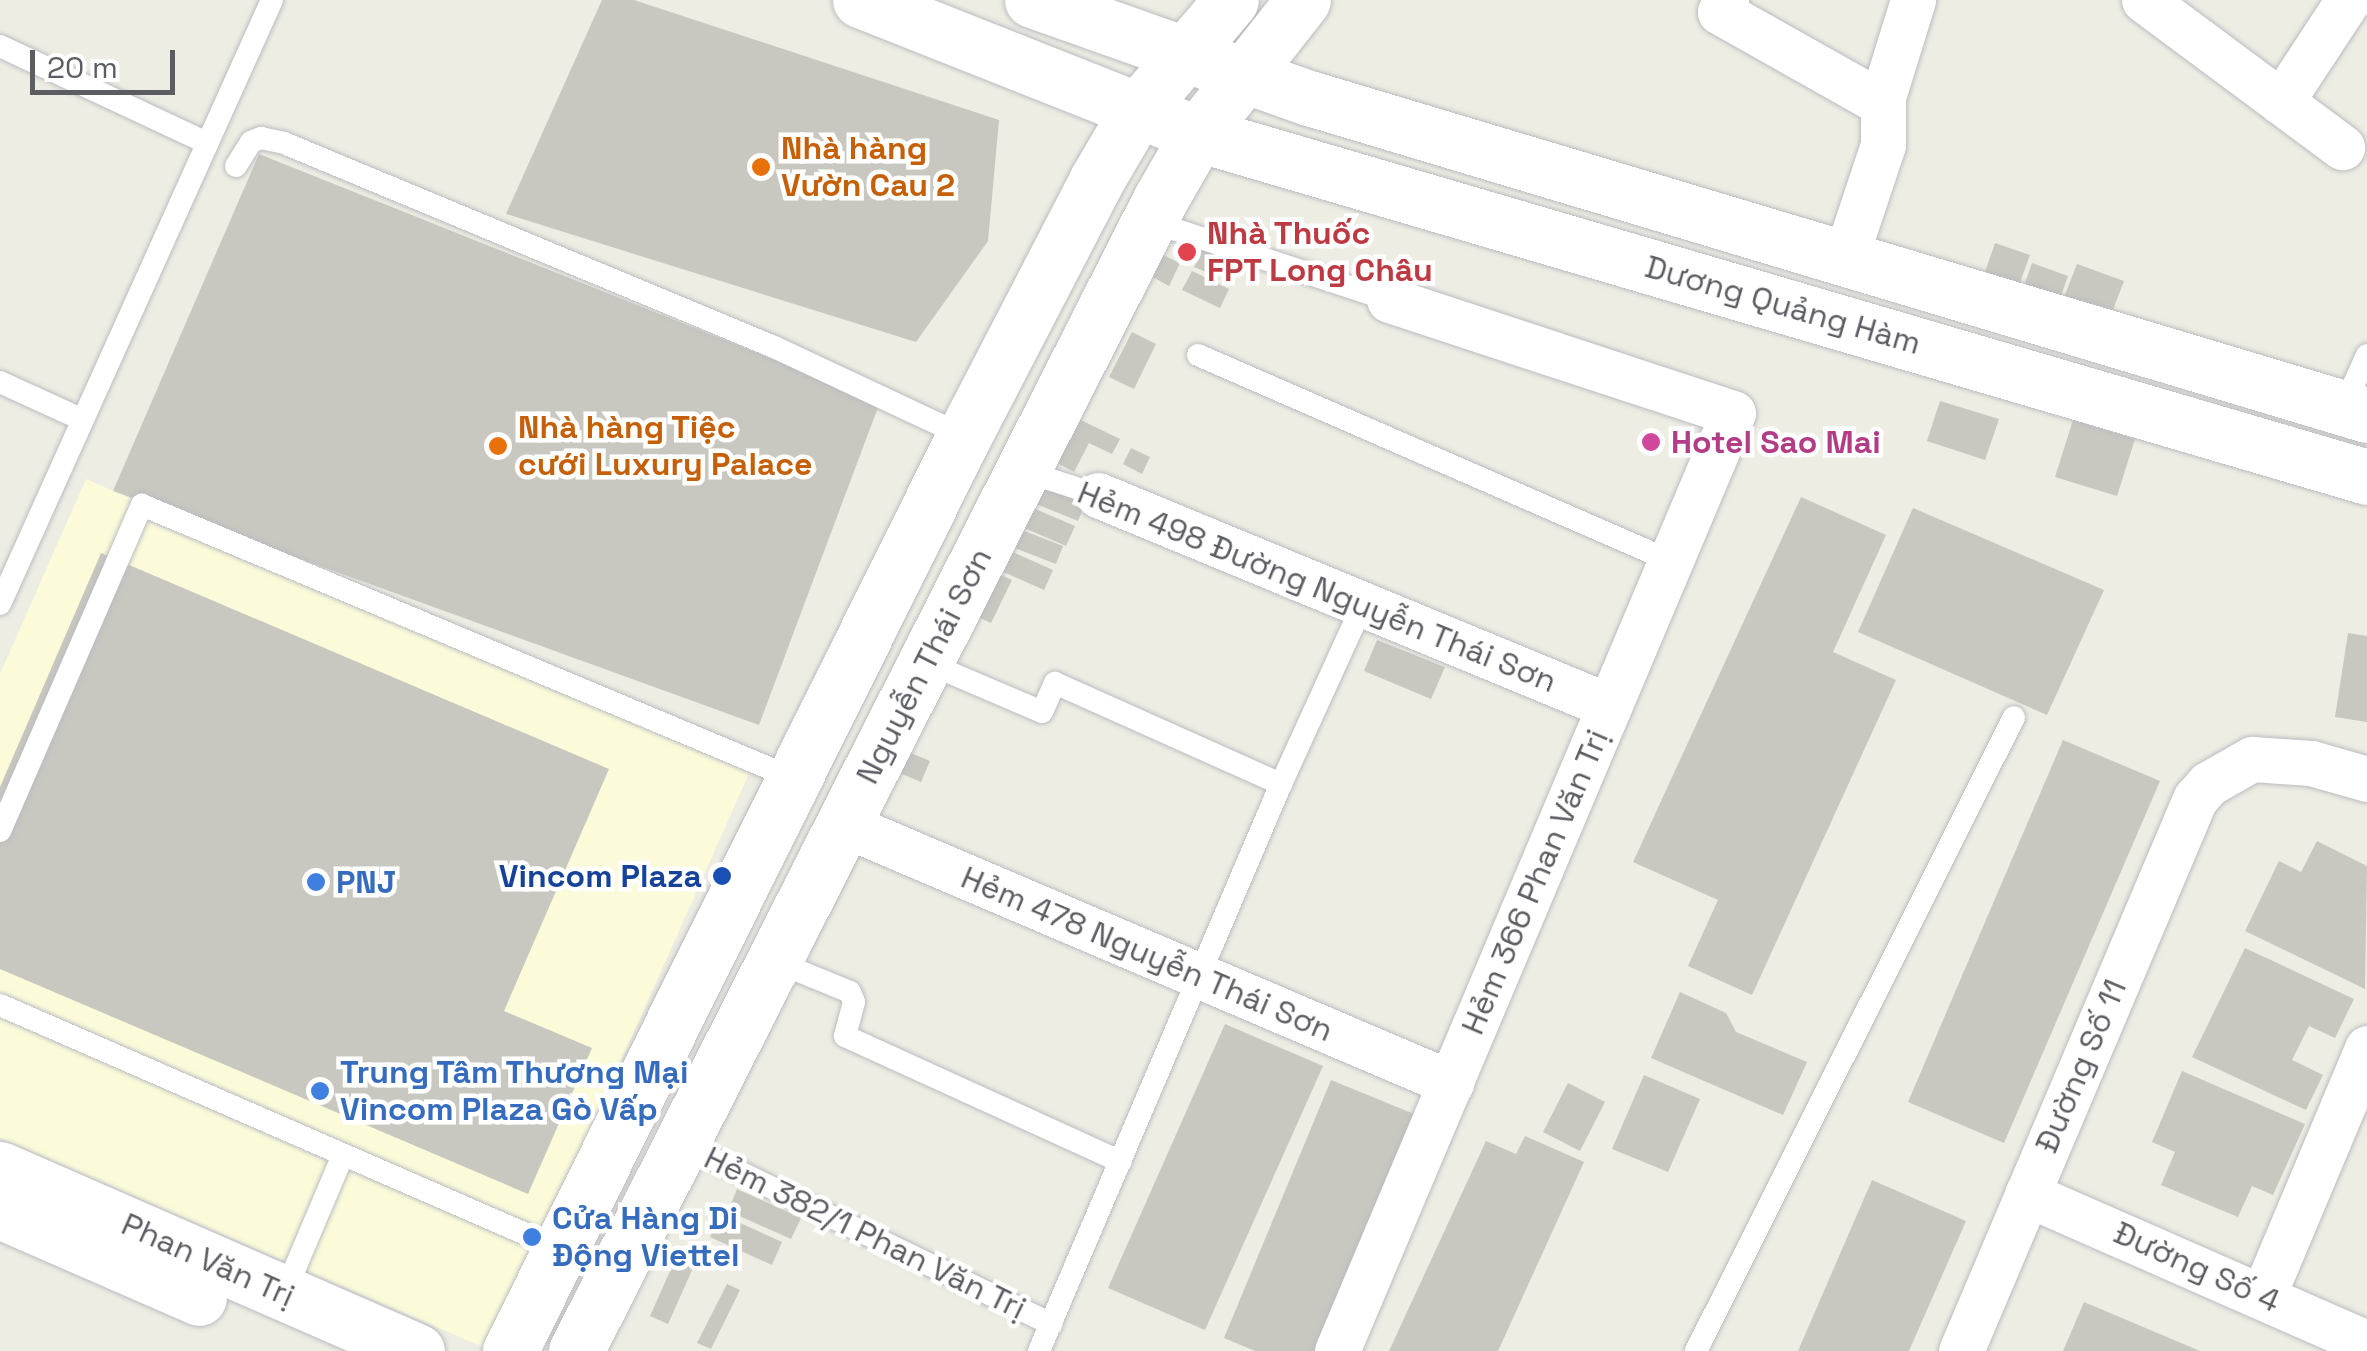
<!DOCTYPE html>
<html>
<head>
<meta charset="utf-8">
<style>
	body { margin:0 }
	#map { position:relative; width:2367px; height:1351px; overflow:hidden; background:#edede3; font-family:"Space Grotesk",sans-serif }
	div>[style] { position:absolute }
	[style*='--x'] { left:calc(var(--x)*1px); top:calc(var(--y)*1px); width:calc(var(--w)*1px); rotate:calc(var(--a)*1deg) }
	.commercial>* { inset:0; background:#fbfbda }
	.building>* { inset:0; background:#c8c7c0 }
	.roads { filter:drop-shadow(0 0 2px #bbbbc1) drop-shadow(0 0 2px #bbbbc1) }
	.lane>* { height:22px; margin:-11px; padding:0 11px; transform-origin:11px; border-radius:11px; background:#fff }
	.street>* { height:45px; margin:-22.5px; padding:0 22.5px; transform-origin:22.5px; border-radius:22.5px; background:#fff }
	.secondary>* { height:55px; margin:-27.5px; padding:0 27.5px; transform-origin:27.5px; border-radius:27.5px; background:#fff }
	.dots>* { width:28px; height:28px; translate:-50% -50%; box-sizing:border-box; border:5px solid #fff; border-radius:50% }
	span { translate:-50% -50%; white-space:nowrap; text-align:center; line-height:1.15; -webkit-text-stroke:9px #fff; paint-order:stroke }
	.food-label { font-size:32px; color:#c56008; font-weight:700 }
	.left { translate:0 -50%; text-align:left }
	.health-label { font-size:32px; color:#be3a42; font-weight:700 }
	.street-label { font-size:32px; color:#5b5d63 }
	.hotel-label { font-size:32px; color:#b23c85; font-weight:700 }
	.transit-label { font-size:32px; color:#164399; font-weight:700 }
	.right { translate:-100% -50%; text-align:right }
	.shop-label { font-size:32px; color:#366cbe; font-weight:700 }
	.scale { position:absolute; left:30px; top:50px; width:145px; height:45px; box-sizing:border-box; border:5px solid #5b5d63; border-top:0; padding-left:12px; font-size:30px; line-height:35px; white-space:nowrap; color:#5b5d63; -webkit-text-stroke:8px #fff; paint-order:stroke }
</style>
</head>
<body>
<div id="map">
	<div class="commercial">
		<div style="clip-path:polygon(86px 479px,751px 769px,492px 1351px,0 1138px,0 674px)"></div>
	</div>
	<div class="building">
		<div style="clip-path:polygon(602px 0,634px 0,999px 120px,988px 241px,916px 342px,506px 214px)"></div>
		<div style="clip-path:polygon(259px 154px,880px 402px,759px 725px,113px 491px)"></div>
		<div style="clip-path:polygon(1207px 241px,1225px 251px,1213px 275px,1194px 267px)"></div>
		<div style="clip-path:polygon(1995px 243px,2030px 255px,2009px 313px,1983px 278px)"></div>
		<div style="clip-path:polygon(1161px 254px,1180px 263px,1169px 286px,1151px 276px)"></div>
		<div style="clip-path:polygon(2032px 263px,2068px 276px,2050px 327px,2014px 315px)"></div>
		<div style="clip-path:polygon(2077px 264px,2124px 281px,2101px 341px,2054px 323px)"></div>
		<div style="clip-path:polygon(1192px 271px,1229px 289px,1220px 308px,1182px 290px)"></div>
		<div style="clip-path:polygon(1132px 332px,1156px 344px,1134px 389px,1109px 377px)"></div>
		<div style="clip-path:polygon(1940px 401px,1999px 419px,1985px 460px,1927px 441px)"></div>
		<div style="clip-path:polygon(1060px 410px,1120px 439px,1112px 454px,1089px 443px,1074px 472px,1057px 463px)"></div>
		<div style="clip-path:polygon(2073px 420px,2135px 439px,2117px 496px,2055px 477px)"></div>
		<div style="clip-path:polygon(1131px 448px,1150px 457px,1142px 474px,1123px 464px)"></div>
		<div style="clip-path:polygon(1031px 480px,1086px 501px,1078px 521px,1024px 499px)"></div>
		<div style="clip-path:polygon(1801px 497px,1886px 535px,1833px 652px,1896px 680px,1752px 995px,1688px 966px,1718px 900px,1633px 862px)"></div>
		<div style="clip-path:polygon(1019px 502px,1075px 526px,1066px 546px,1010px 522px)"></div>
		<div style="clip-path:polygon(1913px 508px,2104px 590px,2047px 715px,1858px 632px)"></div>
		<div style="clip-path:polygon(1006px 524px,1063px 546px,1056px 564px,999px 542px)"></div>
		<div style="clip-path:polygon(997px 545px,1053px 570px,1044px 590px,988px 565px)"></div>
		<div style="clip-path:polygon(101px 553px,609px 769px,504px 1011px,592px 1048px,528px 1194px,0 969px,0 787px)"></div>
		<div style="clip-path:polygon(988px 569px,1012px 580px,991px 623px,967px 612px)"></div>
		<div style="clip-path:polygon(2348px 633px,2367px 636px,2367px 722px,2335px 717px)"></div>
		<div style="clip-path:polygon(1377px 640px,1445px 667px,1431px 699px,1364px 671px)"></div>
		<div style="clip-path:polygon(2063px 740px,2160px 781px,2004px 1143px,1908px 1102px)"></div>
		<div style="clip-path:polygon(899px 748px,930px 761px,921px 782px,890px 769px)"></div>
		<div style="clip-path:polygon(2317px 841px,2367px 866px,2365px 989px,2245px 931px,2279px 861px,2301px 872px)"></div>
		<div style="clip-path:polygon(2245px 948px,2354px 999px,2335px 1038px,2309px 1026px,2292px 1060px,2323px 1075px,2306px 1110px,2192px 1057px)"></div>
		<div style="clip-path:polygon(1680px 992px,1726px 1013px,1736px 1032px,1807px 1062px,1783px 1115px,1651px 1058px)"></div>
		<div style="clip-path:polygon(1225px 1024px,1323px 1066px,1205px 1330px,1108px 1288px)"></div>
		<div style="clip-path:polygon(2182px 1071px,2305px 1124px,2273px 1195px,2252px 1186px,2238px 1217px,2161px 1185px,2175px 1152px,2152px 1142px)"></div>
		<div style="clip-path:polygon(1644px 1075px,1700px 1099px,1668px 1172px,1612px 1149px)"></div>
		<div style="clip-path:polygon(1331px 1080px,1419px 1116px,1320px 1351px,1255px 1351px,1224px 1338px)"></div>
		<div style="clip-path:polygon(1568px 1083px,1605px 1102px,1580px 1151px,1543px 1132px)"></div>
		<div style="clip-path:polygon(1525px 1136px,1584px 1162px,1498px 1351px,1389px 1351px,1486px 1141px,1516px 1154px)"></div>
		<div style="clip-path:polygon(1872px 1180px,1966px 1221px,1909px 1351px,1798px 1351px)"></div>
		<div style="clip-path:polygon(737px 1189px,801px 1218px,791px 1239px,728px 1211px)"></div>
		<div style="clip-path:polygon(720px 1214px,782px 1242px,772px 1265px,710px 1237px)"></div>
		<div style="clip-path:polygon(675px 1260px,693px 1268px,668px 1324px,650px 1316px)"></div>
		<div style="clip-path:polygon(727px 1284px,740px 1290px,711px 1349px,697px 1343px)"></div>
		<div style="clip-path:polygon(2084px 1302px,2200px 1351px,2063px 1351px)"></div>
	</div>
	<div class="roads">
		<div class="lane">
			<div style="--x:0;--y:46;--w:229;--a:25.1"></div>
			<div style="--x:236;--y:166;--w:28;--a:-58"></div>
			<div style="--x:251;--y:142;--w:11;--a:-22"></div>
			<div style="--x:261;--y:138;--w:24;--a:12"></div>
			<div style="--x:284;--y:143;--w:531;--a:22.6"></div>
			<div style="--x:774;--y:347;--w:210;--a:25.1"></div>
			<div style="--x:1149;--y:221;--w:253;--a:18.2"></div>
			<div style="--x:1198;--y:355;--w:518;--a:23.55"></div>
			<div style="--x:0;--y:382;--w:89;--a:24.6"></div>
			<div style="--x:2343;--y:408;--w:58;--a:-65.6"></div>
			<div style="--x:1024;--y:471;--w:78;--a:18"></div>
			<div style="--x:0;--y:604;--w:662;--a:-65.76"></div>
			<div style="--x:925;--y:662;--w:127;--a:23.1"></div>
			<div style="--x:1042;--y:712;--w:32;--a:-66"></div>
			<div style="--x:1055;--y:683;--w:248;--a:24.1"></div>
			<div style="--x:0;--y:831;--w:356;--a:-66.5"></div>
			<div style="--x:142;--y:505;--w:708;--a:22.76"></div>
			<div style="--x:772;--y:960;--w:84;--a:22.3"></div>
			<div style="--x:850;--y:992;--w:11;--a:68"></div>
			<div style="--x:854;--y:1002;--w:35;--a:105"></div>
			<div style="--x:845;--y:1036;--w:303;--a:24.5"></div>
			<div style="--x:0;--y:1005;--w:611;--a:23.54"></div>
			<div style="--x:682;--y:1144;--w:411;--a:26"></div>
			<div style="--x:284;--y:1294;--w:151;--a:-67"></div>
			<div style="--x:1039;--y:1351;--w:616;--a:-66.89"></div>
			<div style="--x:1281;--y:784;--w:198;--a:-65.5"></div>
			<div style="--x:1696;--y:1351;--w:709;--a:-63.36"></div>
		</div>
		<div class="street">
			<div style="--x:1726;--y:0;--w:13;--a:117"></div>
			<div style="--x:1720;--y:12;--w:171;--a:29.4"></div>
			<div style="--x:1869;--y:96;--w:14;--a:4"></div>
			<div style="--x:2144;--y:0;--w:247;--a:36.6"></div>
			<div style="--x:2281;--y:102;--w:122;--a:-56.7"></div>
			<div style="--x:1845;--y:259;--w:120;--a:-71.6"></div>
			<div style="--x:1883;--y:145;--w:48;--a:-90"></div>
			<div style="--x:1883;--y:97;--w:102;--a:-72.8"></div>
			<div style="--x:1098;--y:495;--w:553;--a:22.44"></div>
			<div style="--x:843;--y:824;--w:661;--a:23.07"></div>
			<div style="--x:2027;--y:1194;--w:371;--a:23.7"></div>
			<div style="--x:2263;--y:1296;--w:269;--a:-67.2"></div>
			<div style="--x:1337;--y:1351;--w:1018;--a:-67.11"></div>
			<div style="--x:1733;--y:413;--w:362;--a:-161.8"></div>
			<div style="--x:1961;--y:1351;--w:600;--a:-67.03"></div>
			<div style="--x:2195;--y:799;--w:20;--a:-49"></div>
			<div style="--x:2208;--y:784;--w:51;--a:-29.6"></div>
			<div style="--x:2252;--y:759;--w:59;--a:3.9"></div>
			<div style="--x:2311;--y:763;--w:58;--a:15.9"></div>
		</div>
		<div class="secondary">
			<div style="--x:860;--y:0;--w:364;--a:21.6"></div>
			<div style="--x:1198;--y:134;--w:1218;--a:16.35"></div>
			<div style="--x:1032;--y:0;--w:294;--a:19.5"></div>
			<div style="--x:1309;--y:98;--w:1104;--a:16.68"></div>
			<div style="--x:0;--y:1169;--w:455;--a:23.6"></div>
			<div style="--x:0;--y:1211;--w:217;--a:23.6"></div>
			<div style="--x:510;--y:1351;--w:1021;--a:-63.61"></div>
			<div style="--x:964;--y:436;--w:287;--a:-62.6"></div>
			<div style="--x:1096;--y:181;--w:81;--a:-59.6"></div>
			<div style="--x:1137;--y:111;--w:145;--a:-49.7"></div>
			<div style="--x:576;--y:1351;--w:1291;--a:-63.1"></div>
			<div style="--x:1160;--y:200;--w:76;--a:-60.1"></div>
			<div style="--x:1198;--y:134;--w:170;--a:-51.9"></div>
		</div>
	</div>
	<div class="dots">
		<div style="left:761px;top:167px;background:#e8710a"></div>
		<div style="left:1187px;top:252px;background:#e0444e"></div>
		<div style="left:1651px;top:442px;background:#d1479c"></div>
		<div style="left:498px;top:446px;background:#e8710a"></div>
		<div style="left:722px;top:876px;background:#1a4fb4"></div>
		<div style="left:316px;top:882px;background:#3f7fe0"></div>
		<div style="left:320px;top:1091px;background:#3f7fe0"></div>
		<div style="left:532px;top:1237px;background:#3f7fe0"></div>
	</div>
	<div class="food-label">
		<span class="left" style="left:781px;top:167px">Nhà hàng<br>Vườn Cau 2</span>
		<span class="left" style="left:518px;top:446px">Nhà hàng Tiệc<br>cưới Luxury Palace</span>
	</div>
	<div class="health-label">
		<span class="left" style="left:1207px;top:252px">Nhà Thuốc<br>FPT Long Châu</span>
	</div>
	<div class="street-label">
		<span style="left:1783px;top:305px;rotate:16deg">Dương Quảng Hàm</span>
		<span style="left:1317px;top:587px;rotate:22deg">Hẻm 498 Đường Nguyễn Thái Sơn</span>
		<span style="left:924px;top:666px;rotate:-63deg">Nguyễn Thái Sơn</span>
		<span style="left:1535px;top:882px;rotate:-67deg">Hẻm 366 Phan Văn Trị</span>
		<span style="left:1147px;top:954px;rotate:23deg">Hẻm 478 Nguyễn Thái Sơn</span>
		<span style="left:2081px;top:1066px;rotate:-67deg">Đường Số 11</span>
		<span style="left:865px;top:1233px;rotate:26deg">Hẻm 382/1 Phan Văn Trị</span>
		<span style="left:208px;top:1260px;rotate:24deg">Phan Văn Trị</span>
		<span style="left:2197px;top:1267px;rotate:24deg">Đường Số 4</span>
	</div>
	<div class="hotel-label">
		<span class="left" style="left:1671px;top:442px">Hotel Sao Mai</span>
	</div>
	<div class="transit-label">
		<span class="right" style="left:702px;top:876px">Vincom Plaza</span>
	</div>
	<div class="shop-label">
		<span class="left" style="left:336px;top:882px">PNJ</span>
		<span class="left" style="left:340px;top:1091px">Trung Tâm Thương Mại<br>Vincom Plaza Gò Vấp</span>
		<span class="left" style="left:552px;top:1237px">Cửa Hàng Di<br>Động Viettel</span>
	</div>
	<div class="scale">20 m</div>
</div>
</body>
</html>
